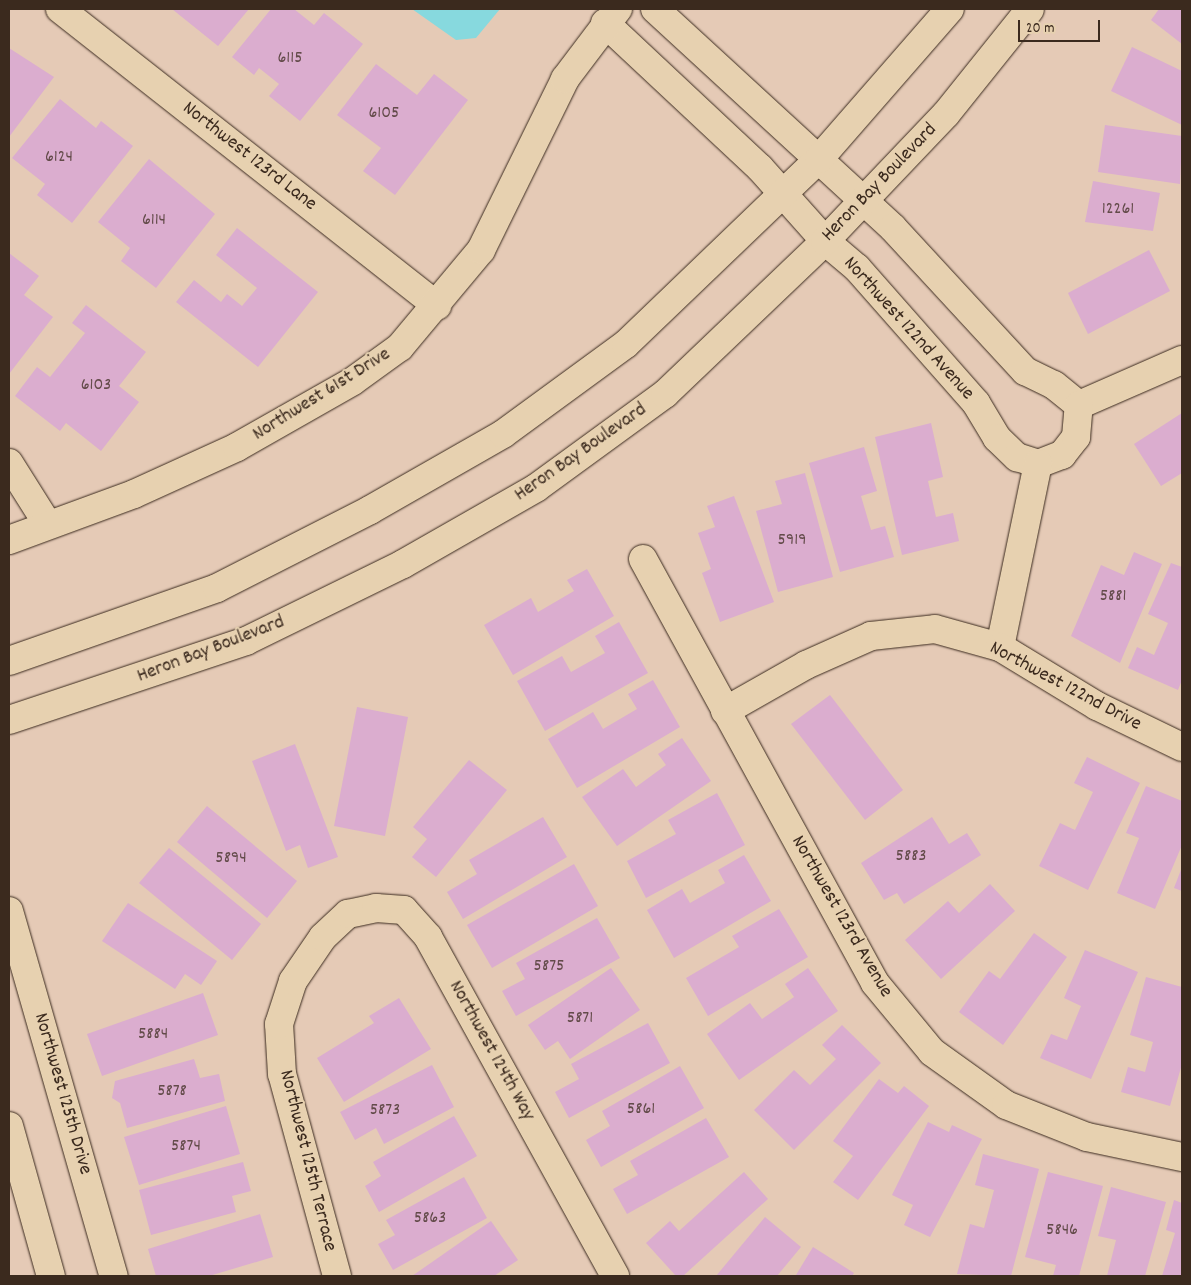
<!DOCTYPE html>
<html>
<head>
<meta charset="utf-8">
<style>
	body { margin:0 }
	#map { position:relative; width:1191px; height:1285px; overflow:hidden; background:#e5cab6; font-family:Dekko,sans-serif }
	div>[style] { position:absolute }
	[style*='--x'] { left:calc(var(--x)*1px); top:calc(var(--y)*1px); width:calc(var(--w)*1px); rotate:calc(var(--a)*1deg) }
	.water>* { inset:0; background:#87d9de }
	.building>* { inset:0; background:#dbadcf }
	.roads { filter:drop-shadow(0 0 1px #3b2a1e) drop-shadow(0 0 1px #3b2a1e) }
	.street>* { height:28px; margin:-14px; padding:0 14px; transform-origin:14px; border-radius:14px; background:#e7d1b0 }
	.secondary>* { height:28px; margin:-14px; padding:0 14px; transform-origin:14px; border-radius:14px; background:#e7d1b0 }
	span { translate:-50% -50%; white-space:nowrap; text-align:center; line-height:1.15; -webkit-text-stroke:4px #e7d1b0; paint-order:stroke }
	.number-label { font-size:18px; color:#634b4a }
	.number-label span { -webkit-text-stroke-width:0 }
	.street-label { font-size:20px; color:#3b2a1e }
	.frame { position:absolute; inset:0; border:10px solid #3b2a1e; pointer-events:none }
	.scale { position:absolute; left:1018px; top:20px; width:82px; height:22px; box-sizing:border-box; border:2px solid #3b2a1e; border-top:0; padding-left:6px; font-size:15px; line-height:18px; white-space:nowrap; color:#3b2a1e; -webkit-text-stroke:4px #e7d1b0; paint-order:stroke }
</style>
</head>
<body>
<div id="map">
	<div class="water">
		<div style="clip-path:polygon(412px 9px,500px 9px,476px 38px,456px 40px)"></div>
	</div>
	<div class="building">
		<div style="clip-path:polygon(172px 9px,249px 9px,218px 46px)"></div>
		<div style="clip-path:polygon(271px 9px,294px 9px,314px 25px,324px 13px,363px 44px,300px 121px,269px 96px,279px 84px,259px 68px,254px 75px,232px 57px)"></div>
		<div style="clip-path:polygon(1159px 9px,1182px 9px,1182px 44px,1151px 20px)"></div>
		<div style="clip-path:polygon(1132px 47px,1182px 71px,1182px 125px,1111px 91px)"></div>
		<div style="clip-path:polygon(9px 48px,54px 77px,9px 137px)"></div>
		<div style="clip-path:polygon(376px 64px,417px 95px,434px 74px,468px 100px,395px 195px,363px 171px,381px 148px,337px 115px)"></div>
		<div style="clip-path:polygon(60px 99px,96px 128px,101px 121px,133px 146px,72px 223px,37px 195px,45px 184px,12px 158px)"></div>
		<div style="clip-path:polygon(1105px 125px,1182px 136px,1180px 184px,1098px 172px)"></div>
		<div style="clip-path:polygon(149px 159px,215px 214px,156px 288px,121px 261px,130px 248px,98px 222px)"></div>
		<div style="clip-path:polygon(1093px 181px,1160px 193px,1153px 231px,1085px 222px)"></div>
		<div style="clip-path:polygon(237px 228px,318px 292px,258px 367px,176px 302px,194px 280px,221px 302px,227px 294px,242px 306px,257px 288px,216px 255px)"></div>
		<div style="clip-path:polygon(1149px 250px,1170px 291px,1088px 334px,1068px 293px)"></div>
		<div style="clip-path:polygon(9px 253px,39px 276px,24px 295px,53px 317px,9px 374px)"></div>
		<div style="clip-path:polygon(86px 305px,146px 352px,119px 386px,139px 402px,101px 451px,66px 423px,60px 431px,15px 396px,37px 367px,50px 377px,85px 333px,72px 323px)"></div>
		<div style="clip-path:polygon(1182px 413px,1182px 473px,1161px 486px,1134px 444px)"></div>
		<div style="clip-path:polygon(931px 423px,943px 477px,928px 481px,936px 517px,953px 513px,959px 541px,902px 555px,875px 437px)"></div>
		<div style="clip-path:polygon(864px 447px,877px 491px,861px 496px,871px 530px,885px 526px,894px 557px,840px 572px,809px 463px)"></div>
		<div style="clip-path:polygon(805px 473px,833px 577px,778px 592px,756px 511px,782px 504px,775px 481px)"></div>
		<div style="clip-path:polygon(734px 496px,774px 602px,720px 622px,702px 573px,711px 569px,698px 533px,715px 527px,707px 506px)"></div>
		<div style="clip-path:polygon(1134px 552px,1162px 564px,1120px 663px,1071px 636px,1101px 565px,1124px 575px)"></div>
		<div style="clip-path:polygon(1171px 563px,1182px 567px,1182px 680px,1178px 690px,1128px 668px,1137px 647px,1154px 655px,1168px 623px,1148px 614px)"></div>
		<div style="clip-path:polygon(587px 569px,614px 616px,513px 675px,484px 625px,531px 598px,538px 612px,574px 591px,567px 580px)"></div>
		<div style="clip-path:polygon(619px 622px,648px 673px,545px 731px,517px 681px,562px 656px,571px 672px,605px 653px,595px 636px)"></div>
		<div style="clip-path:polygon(653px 680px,680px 727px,577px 788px,548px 739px,593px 712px,603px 729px,637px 709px,628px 694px)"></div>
		<div style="clip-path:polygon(830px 695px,903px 790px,865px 820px,791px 724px)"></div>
		<div style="clip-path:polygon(357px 707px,408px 717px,385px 836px,334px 826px)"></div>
		<div style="clip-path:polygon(682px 738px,711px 781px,617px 846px,582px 797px,623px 769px,636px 787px,666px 765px,658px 754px)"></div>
		<div style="clip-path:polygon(295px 744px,338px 857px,308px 868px,300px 845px,286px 851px,252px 761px)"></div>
		<div style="clip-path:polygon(1087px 757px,1140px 783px,1088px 890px,1039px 866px,1060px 823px,1075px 830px,1093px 792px,1074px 783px)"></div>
		<div style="clip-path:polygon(469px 760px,507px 790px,436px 877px,412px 857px,427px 839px,413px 827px)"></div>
		<div style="clip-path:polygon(1146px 786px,1182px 801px,1182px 845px,1155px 909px,1117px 893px,1139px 838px,1126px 833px)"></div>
		<div style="clip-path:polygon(717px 793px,745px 845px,646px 898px,627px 861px,676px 834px,668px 820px)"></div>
		<div style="clip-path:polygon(207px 806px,297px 881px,267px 918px,177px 842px)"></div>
		<div style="clip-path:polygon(543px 817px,567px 857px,463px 919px,447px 892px,477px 874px,469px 860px)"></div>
		<div style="clip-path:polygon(932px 817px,949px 844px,967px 833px,981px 855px,904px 904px,897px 893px,884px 900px,861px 863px)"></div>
		<div style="clip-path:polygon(169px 848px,261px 924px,232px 960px,139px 883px)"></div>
		<div style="clip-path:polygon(744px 855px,771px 901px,674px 958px,647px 910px,682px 889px,690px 903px,725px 883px,718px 870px)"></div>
		<div style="clip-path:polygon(574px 864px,598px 906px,492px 968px,467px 925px)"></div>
		<div style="clip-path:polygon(1182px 867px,1182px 891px,1174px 888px)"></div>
		<div style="clip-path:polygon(990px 884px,1015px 911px,941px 979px,905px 940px,948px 901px,959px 913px)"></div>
		<div style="clip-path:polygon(128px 903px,217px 961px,201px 985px,185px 974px,175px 989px,102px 941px)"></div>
		<div style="clip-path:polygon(779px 909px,808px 957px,708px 1016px,686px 978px,739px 947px,732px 936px)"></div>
		<div style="clip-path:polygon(597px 918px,620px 958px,516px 1016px,502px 991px,525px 979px,516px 963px)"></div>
		<div style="clip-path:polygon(1034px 933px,1067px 957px,1003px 1045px,959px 1012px,989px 971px,1000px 979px)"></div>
		<div style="clip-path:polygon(1085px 950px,1138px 972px,1091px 1079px,1040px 1058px,1051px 1034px,1067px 1040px,1081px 1006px,1064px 998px)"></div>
		<div style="clip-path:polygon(611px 968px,640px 1010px,570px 1059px,558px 1041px,545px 1050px,528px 1025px)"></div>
		<div style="clip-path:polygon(808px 968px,838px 1011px,739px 1080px,707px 1034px,750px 1003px,762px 1019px,794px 997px,785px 984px)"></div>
		<div style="clip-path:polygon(1146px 977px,1182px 987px,1182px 1064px,1170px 1106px,1121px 1092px,1128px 1067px,1145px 1072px,1153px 1042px,1130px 1035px)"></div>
		<div style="clip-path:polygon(203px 993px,218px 1035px,102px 1076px,87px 1034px)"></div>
		<div style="clip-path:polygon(399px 998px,431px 1049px,344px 1102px,317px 1058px,374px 1023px,369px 1016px)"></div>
		<div style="clip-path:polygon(648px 1023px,670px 1063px,569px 1118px,555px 1092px,579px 1079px,571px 1064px)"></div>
		<div style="clip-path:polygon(842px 1025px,881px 1063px,794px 1150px,754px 1110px,794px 1070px,810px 1085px,836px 1059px,822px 1045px)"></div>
		<div style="clip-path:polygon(194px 1059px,200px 1078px,219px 1074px,225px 1101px,127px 1128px,120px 1103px,112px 1098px,115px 1081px)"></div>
		<div style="clip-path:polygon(432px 1065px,454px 1107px,384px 1144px,376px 1128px,355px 1140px,340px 1112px)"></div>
		<div style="clip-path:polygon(680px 1066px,704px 1108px,601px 1167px,586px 1140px,610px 1126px,602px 1111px)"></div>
		<div style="clip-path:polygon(879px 1079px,898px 1093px,904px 1086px,929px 1106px,858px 1200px,833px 1182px,853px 1156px,833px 1141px)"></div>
		<div style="clip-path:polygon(226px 1106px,240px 1154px,139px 1185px,124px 1137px)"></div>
		<div style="clip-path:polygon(454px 1116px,477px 1156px,379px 1212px,365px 1186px,381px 1176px,373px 1162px)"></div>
		<div style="clip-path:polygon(706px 1118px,729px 1157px,627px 1214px,613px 1189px,638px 1175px,630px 1161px)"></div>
		<div style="clip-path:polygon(928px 1122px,949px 1132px,952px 1125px,982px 1139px,930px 1237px,904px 1225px,913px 1205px,892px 1195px)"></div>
		<div style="clip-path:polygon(983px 1154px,1039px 1169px,1011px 1276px,957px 1274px,970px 1224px,984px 1228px,994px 1190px,975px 1185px)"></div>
		<div style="clip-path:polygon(243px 1162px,251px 1191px,232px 1196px,236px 1212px,151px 1235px,139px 1190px)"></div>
		<div style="clip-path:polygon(744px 1172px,768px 1199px,683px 1276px,676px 1276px,646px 1243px,670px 1221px,679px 1231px)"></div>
		<div style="clip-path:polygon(1048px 1172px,1103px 1186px,1079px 1276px,1053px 1276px,1056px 1265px,1025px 1257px)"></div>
		<div style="clip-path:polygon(464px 1177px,487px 1218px,393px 1270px,378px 1244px,395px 1235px,386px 1220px)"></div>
		<div style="clip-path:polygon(1111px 1187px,1166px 1202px,1145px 1276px,1107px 1276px,1116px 1240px,1098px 1236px)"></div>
		<div style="clip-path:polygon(1174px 1200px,1182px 1203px,1182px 1276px,1162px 1276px,1175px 1233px,1166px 1230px)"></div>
		<div style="clip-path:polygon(260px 1214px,273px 1257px,209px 1276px,156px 1276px,148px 1249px)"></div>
		<div style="clip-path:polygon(765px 1217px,801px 1247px,777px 1276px,716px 1276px)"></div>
		<div style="clip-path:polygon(491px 1221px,518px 1260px,494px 1276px,412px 1276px)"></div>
		<div style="clip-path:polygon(813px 1247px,854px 1273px,852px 1276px,796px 1275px)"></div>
	</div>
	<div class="roads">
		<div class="street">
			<div style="--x:60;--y:9;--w:480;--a:38.2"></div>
			<div style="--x:655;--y:9;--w:323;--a:42.6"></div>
			<div style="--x:893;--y:228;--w:195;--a:47.3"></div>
			<div style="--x:1025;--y:371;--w:32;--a:26"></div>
			<div style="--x:1054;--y:385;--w:32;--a:39"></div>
			<div style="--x:605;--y:23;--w:212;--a:43.1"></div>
			<div style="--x:760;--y:168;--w:98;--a:48.3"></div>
			<div style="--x:825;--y:241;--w:42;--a:40.2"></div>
			<div style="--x:857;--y:268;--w:180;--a:48.6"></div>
			<div style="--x:976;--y:403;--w:41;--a:59"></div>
			<div style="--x:997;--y:438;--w:28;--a:44"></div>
			<div style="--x:1017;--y:457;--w:22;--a:18"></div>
			<div style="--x:1079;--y:405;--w:112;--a:-23.6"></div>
			<div style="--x:9;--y:463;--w:73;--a:57.8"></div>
			<div style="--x:1038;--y:464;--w:26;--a:-21"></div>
			<div style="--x:1062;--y:455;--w:23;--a:-52"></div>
			<div style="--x:1076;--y:437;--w:32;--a:-85"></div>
			<div style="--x:9;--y:540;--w:133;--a:-20.2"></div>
			<div style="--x:134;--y:494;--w:113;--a:-24.5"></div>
			<div style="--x:237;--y:447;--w:133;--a:-29.6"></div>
			<div style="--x:353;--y:381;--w:58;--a:-35.9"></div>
			<div style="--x:400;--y:347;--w:126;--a:-50.1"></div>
			<div style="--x:481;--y:250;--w:191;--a:-63.8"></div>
			<div style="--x:565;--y:79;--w:88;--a:-52.9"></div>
			<div style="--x:643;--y:559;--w:483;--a:61.3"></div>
			<div style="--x:875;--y:983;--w:89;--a:50.4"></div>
			<div style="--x:932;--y:1052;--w:91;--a:35.6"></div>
			<div style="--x:1006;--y:1105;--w:87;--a:21.6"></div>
			<div style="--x:1087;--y:1137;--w:97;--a:11.9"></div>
			<div style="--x:1000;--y:647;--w:187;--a:-78.3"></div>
			<div style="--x:725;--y:711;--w:93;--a:-29.6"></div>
			<div style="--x:806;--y:665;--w:71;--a:-24"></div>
			<div style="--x:871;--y:636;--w:64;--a:-6.2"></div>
			<div style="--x:935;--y:629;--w:67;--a:15.5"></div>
			<div style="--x:1000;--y:647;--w:114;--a:31.3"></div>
			<div style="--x:1097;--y:706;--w:94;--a:25.8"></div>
			<div style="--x:9;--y:911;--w:380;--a:74"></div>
			<div style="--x:9;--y:1126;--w:156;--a:74.4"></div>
			<div style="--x:337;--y:1276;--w:209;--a:-105.2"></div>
			<div style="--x:282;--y:1074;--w:50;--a:-93.4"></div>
			<div style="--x:279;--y:1024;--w:45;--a:-72"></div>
			<div style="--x:293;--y:981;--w:53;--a:-55.7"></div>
			<div style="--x:323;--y:937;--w:34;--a:-43"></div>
			<div style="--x:348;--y:914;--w:29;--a:-12"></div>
			<div style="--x:376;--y:908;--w:28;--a:4"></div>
			<div style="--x:404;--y:910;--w:36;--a:48"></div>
			<div style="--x:428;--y:937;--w:387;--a:61.1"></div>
		</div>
		<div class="secondary">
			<div style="--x:9;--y:661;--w:220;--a:-19.3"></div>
			<div style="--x:217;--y:588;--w:172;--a:-27"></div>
			<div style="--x:370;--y:510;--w:153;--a:-29.7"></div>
			<div style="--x:503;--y:434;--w:152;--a:-36.2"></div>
			<div style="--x:626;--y:344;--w:267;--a:-43.8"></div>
			<div style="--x:819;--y:159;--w:199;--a:-48.9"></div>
			<div style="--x:9;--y:720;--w:250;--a:-18.4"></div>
			<div style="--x:246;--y:641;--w:175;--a:-26.1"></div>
			<div style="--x:403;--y:564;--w:153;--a:-29.7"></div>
			<div style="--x:536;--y:488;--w:160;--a:-36.1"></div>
			<div style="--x:665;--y:394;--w:221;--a:-43.7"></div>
			<div style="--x:825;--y:241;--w:175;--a:-46.4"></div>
			<div style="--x:946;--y:114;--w:134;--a:-51.3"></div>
		</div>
	</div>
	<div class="number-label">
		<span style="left:290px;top:59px">6115</span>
		<span style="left:384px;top:114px">6105</span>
		<span style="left:59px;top:158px">6124</span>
		<span style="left:1118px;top:210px">12261</span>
		<span style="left:154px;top:221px">6114</span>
		<span style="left:96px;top:386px">6103</span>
		<span style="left:792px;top:541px">5919</span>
		<span style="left:1113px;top:597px">5881</span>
		<span style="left:911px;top:857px">5883</span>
		<span style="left:231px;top:859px">5894</span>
		<span style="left:549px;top:967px">5875</span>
		<span style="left:580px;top:1019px">5871</span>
		<span style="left:153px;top:1035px">5884</span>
		<span style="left:172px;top:1092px">5878</span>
		<span style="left:641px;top:1110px">5861</span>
		<span style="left:385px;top:1111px">5873</span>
		<span style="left:186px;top:1147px">5874</span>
		<span style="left:430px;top:1219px">5863</span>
		<span style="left:1062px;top:1231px">5846</span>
	</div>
	<div class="street-label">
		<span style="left:249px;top:157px;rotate:38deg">Northwest 123rd Lane</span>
		<span style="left:880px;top:183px;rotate:-46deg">Heron Bay Boulevard</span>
		<span style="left:908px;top:329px;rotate:48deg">Northwest 122nd Avenue</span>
		<span style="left:322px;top:395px;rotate:-32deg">Northwest 61st Drive</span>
		<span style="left:581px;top:453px;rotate:-35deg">Heron Bay Boulevard</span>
		<span style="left:211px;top:650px;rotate:-21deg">Heron Bay Boulevard</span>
		<span style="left:1065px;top:687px;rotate:28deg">Northwest 122nd Drive</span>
		<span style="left:841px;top:917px;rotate:60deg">Northwest 123rd Avenue</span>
		<span style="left:491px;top:1051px;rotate:61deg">Northwest 124th Way</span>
		<span style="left:62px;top:1094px;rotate:74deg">Northwest 125th Drive</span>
		<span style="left:307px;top:1161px;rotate:76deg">Northwest 125th Terrace</span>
	</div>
	<div class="frame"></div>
	<div class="scale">20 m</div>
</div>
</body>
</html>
